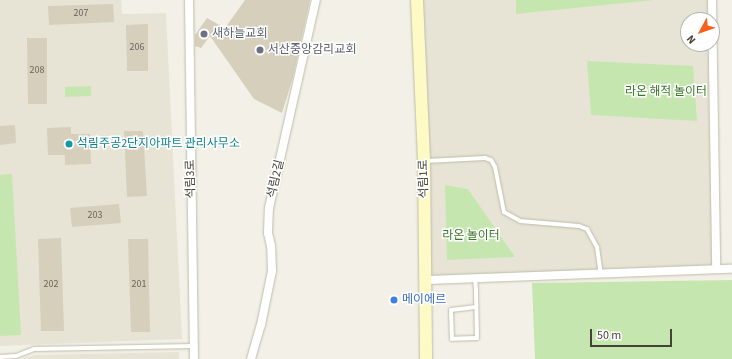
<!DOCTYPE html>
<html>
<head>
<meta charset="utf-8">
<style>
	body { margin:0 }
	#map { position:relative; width:732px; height:359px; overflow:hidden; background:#f3f1e7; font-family:"Source Sans 3","Noto Sans KR",sans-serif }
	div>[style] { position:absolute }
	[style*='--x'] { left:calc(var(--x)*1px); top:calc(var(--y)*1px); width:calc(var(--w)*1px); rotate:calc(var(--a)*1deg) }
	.residential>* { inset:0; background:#e7e4d5 }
	.green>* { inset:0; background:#c5e7af }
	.building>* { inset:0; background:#d5cfbc }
	.roads { filter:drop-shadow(0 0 1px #bfbba9) drop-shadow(0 0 1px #bfbba9) }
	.lane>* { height:4px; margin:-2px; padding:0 2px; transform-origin:2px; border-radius:2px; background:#fff }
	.street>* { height:8px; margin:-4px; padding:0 4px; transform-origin:4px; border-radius:4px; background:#fff }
	.secondary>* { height:12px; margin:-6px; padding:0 6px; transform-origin:6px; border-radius:6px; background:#fefac6 }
	.dots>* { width:11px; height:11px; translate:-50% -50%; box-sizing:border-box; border:2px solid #fff; border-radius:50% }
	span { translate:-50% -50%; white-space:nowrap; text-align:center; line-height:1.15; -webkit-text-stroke:3px #fff; paint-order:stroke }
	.number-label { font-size:10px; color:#6a6558 }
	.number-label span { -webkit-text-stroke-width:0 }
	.worship-label { font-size:12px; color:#5b616d }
	.left { translate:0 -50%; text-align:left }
	.park-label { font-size:12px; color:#3a7829 }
	.culture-label { font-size:12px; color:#0d838f }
	.street-label { font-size:12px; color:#464236 }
	.shop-label { font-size:12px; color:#366cbe }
	.north { position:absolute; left:680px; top:12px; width:40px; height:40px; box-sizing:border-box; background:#fff; border:1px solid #b5b3af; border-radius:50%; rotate:230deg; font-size:11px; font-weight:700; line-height:16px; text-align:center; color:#464236 }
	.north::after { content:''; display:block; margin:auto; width:14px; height:18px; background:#f85f18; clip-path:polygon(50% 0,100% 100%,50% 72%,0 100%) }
	.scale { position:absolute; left:590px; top:329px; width:82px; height:18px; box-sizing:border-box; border:2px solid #464236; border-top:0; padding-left:5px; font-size:12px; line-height:14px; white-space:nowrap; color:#464236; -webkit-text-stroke:3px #fff; paint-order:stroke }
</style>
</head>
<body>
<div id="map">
	<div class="residential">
		<div style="clip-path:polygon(0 0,121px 0,122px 14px,166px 13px,182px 339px,0 346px)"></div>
		<div style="clip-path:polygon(evenodd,417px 0,712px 0,716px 269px,425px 280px,417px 0,688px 20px,712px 20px,712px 44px,688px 44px,688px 20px)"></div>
		<div style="clip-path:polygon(179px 352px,179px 359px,21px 359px,35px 355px)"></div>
	</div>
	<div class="green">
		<div style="clip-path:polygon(516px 0,654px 0,516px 14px)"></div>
		<div style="clip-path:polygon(587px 61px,693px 66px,697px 121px,591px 115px)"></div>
		<div style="clip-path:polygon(91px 86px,91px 96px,65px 97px,65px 87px)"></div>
		<div style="clip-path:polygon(12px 174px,21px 335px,0 336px,0 175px)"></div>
		<div style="clip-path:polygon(445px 185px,468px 189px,515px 257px,447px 260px)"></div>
		<div style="clip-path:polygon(732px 280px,732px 359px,535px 359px,532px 283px)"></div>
	</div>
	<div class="building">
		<div style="clip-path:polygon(245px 0,310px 0,293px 77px,282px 113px,254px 99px,210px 36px,201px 48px,195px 46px,195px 35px,207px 18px,225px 28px)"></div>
		<div style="clip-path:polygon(113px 4px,114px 22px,49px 25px,48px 6px)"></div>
		<div style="clip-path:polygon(148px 24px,148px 71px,127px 71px,126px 25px)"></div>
		<div style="clip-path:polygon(27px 38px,47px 38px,47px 104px,28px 104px)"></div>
		<div style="clip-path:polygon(15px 125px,16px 143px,0 145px,0 126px)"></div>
		<div style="clip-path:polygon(71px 127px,71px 134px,90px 134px,91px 164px,65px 165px,65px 155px,48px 155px,47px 128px)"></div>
		<div style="clip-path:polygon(124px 131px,143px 131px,147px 196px,127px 197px)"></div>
		<div style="clip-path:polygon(119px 204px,121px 223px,72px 227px,70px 208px)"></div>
		<div style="clip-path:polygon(61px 238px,64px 331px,41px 331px,38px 239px)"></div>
		<div style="clip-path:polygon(128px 239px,148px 239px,150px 332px,131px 332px)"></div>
	</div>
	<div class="roads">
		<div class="lane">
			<div style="--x:426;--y:161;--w:59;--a:-2.9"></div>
			<div style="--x:485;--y:158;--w:6;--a:18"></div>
			<div style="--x:491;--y:160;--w:8;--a:60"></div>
			<div style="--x:495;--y:167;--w:46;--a:78.7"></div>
			<div style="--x:504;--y:212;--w:18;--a:29"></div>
			<div style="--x:520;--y:221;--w:59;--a:4.8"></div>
			<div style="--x:579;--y:226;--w:9;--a:21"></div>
			<div style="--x:587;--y:229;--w:21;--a:61"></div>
			<div style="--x:597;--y:247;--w:27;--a:82"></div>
			<div style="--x:475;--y:278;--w:12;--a:85"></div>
			<div style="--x:476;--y:290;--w:48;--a:88.8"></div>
			<div style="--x:477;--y:338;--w:25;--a:178"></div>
			<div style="--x:452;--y:339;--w:29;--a:-92"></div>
			<div style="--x:451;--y:310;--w:25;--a:-7"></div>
			<div style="--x:0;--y:357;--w:16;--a:-4"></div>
			<div style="--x:16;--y:356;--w:19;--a:-21"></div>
			<div style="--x:34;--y:349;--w:160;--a:-1.1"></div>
		</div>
		<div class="street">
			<div style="--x:189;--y:0;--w:359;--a:89.2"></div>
			<div style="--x:712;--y:0;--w:269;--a:89.1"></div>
			<div style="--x:425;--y:280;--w:307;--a:-2.1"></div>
			<div style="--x:251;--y:359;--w:35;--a:-74"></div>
			<div style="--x:261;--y:325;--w:55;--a:-78.5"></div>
			<div style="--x:272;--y:271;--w:25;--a:-92"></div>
			<div style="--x:271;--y:246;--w:13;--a:-103"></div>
			<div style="--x:268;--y:233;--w:25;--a:-88"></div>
			<div style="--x:269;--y:208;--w:213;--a:-77.3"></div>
		</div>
		<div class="secondary">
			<div style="--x:417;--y:0;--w:161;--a:87.5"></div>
			<div style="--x:424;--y:161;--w:198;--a:89.4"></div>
		</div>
	</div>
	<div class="dots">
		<div style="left:204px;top:34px;background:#6b7280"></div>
		<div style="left:260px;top:50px;background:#6b7280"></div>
		<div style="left:69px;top:144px;background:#0f9aa8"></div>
		<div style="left:394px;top:300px;background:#3f7fe0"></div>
	</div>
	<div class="number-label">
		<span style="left:81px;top:14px">207</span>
		<span style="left:137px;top:48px">206</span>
		<span style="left:37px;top:71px">208</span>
		<span style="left:95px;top:216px">203</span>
		<span style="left:51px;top:285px">202</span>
		<span style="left:139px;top:285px">201</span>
	</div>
	<div class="worship-label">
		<span class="left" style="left:212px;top:34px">새하늘교회</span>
		<span class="left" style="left:268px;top:50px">서산중앙감리교회</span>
	</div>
	<div class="park-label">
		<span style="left:666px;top:92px">라온 해적 놀이터</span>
		<span style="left:471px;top:236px">라온 놀이터</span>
	</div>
	<div class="culture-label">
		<span class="left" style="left:77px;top:144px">석림주공2단지아파트 관리사무소</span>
	</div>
	<div class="street-label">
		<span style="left:191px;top:179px;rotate:-91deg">석림3로</span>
		<span style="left:276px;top:179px;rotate:-77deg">석림2길</span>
		<span style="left:424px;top:179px;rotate:-91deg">석림1로</span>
	</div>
	<div class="shop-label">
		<span class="left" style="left:402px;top:300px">메이에르</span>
	</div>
	<div class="north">N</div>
	<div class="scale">50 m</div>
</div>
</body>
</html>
